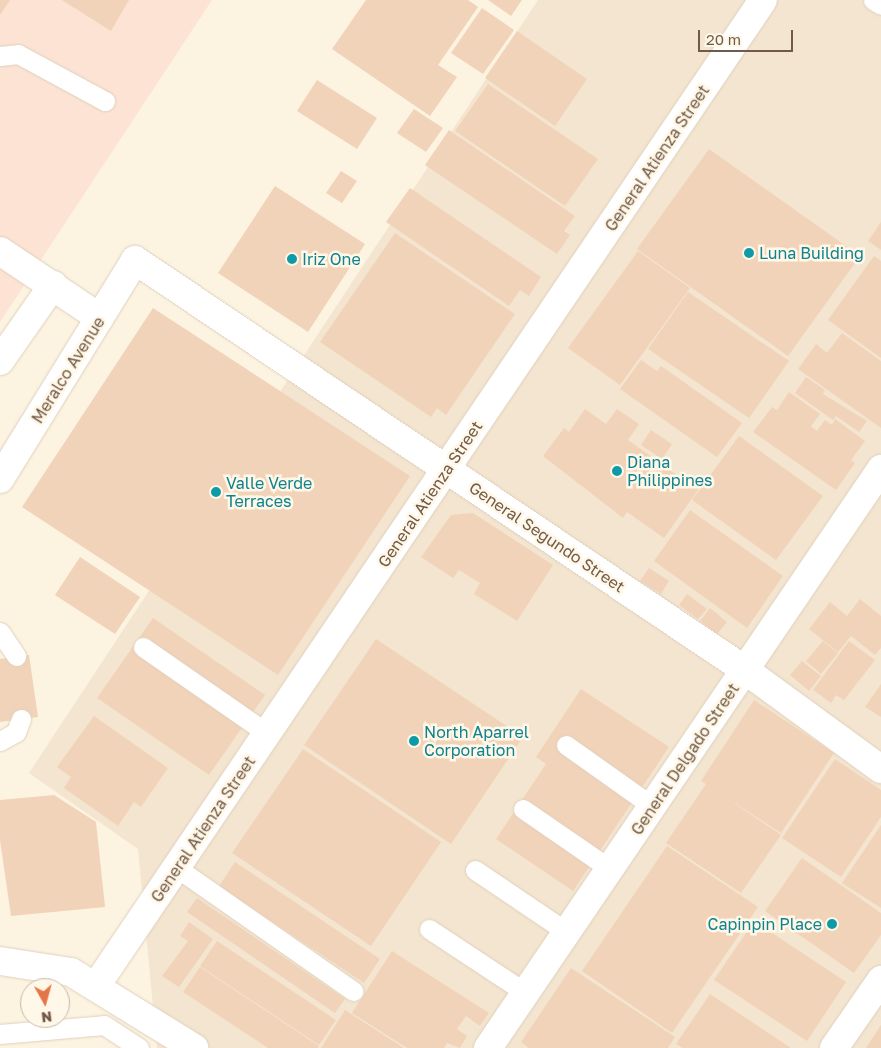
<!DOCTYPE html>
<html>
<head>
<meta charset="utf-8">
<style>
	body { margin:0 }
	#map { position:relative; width:881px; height:1048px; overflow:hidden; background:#fcf3e1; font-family:"Golos Text",sans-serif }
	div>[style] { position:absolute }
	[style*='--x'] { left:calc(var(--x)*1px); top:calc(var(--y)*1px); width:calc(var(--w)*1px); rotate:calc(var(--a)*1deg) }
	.residential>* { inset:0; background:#f3e5cf }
	.commercial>* { inset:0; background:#fce3d4 }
	.building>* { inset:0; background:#f1d3b9 }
	.roads { filter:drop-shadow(0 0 1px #e0d0bd) drop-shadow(0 0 1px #e0d0bd) }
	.lane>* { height:19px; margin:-9.5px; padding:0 9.5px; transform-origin:9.5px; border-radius:9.5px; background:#fff }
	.street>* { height:28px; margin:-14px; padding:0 14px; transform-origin:14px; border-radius:14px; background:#fff }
	.secondary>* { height:28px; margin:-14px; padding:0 14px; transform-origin:14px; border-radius:14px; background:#fff }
	.dots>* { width:14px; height:14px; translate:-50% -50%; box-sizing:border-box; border:2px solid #fff7e7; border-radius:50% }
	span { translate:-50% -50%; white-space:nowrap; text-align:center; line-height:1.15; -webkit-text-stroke:5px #fff7e7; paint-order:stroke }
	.street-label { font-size:16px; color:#725a48 }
	.culture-label { font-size:16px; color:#0d838f }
	.left { translate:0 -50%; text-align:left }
	.right { translate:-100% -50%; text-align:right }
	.north { position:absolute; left:20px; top:978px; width:50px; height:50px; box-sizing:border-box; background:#fff7e7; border:1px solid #c7b8a7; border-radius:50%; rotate:173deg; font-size:14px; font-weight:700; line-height:20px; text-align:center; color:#725a48 }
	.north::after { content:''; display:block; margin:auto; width:18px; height:22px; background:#e57547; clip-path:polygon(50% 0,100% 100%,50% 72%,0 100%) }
	.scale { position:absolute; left:698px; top:30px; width:95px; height:22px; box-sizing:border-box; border:2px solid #725a48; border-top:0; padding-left:6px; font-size:15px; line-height:18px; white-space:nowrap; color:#725a48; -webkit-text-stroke:4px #fff7e7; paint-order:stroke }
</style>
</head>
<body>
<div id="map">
	<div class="residential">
		<div style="clip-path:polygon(538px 0,881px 0,881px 1048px,157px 1048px,138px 849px,29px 773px)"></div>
	</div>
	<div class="commercial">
		<div style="clip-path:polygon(0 0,212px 0,0 322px)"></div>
	</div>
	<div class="building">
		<div style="clip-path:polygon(0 0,10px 0,0 15px)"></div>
		<div style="clip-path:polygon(62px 0,129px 0,111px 31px)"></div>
		<div style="clip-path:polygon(366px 0,468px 0,478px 7px,438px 65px,457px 77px,430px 116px,332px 49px)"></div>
		<div style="clip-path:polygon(488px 0,522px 0,511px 16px)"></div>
		<div style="clip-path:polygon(482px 8px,514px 30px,483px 74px,451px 53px)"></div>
		<div style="clip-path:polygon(517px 31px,587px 79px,555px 126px,485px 78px)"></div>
		<div style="clip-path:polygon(317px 80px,377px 118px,357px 149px,297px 111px)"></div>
		<div style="clip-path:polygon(488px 84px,598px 159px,565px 206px,455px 131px)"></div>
		<div style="clip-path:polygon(414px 109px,443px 128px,426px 152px,397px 133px)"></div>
		<div style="clip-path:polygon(449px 130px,575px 216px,564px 231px,570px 235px,557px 254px,425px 165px)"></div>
		<div style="clip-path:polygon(709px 149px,860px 256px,788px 356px,637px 249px)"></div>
		<div style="clip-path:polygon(341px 171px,357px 181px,342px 203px,326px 193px)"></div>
		<div style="clip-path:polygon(275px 186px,365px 244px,308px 332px,218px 273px)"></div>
		<div style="clip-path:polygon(410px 188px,541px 277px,529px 296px,520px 290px,509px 306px,386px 222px)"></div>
		<div style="clip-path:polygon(881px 222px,881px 250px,868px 241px)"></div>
		<div style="clip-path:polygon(395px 233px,515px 314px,446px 415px,437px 408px,431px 417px,320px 342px)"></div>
		<div style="clip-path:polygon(638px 251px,690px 288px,620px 385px,568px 348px)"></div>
		<div style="clip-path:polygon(874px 256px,881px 261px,881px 358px,828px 320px)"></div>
		<div style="clip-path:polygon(688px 292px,789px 361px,749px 418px,648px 349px)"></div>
		<div style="clip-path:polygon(153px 308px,410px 476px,278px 675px,22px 507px)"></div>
		<div style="clip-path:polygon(842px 333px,881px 361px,881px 428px,798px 369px,816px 344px,827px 353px)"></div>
		<div style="clip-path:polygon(641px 360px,657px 371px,661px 366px,742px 423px,717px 457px,620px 389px)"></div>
		<div style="clip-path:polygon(806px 377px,825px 390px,823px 394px,867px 421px,859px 432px,836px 416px,833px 420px,795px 393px)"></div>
		<div style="clip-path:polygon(789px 392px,820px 414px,811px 426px,817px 431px,825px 420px,832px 425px,835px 419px,865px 441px,851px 460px,855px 463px,836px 490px,753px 432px,772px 407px,777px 410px)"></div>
		<div style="clip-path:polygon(585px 409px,606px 424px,617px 409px,639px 424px,628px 440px,698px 490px,664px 538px,627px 512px,623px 518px,543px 456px,564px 428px,569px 432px)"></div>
		<div style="clip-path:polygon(651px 430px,672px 444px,662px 459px,641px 445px)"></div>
		<div style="clip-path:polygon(739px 436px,823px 496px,776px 560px,692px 500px)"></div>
		<div style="clip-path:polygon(690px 510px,783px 576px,747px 628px,654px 561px)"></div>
		<div style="clip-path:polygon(473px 513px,553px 565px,517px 621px,474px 594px,480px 583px,459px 570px,453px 578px,421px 557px,451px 515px)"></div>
		<div style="clip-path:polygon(80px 557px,140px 597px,115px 634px,55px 595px)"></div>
		<div style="clip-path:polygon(649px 568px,669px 581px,661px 594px,640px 581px)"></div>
		<div style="clip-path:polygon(687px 594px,707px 609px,698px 619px,679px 605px)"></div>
		<div style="clip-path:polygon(860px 599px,881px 616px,881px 648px,875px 655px,851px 636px,838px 652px,809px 629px,830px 602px,847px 616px)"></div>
		<div style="clip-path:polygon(710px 608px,727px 622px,717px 634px,700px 621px)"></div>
		<div style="clip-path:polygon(153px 618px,265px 695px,209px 775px,97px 698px)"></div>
		<div style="clip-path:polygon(376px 639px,523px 737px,451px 844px,304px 745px)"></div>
		<div style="clip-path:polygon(823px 641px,838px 653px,821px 674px,806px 661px)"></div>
		<div style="clip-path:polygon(849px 641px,875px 660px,844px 700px,836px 695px,831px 703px,813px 690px)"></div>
		<div style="clip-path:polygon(29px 655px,38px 717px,0 722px,0 659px)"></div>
		<div style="clip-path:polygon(802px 661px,821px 676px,809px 691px,790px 675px)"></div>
		<div style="clip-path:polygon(881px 684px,881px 717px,865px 707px)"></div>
		<div style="clip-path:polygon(581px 689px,669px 747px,573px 891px,496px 839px,546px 764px,536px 757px)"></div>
		<div style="clip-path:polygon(754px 700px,834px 753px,781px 833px,725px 797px,781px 835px,741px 893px,666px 843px,706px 784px,701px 781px)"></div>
		<div style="clip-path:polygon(94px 716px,168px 768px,141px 807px,134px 802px,118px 826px,64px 788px,71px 777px,57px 767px)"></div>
		<div style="clip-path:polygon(303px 749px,441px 842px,371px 946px,232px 853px)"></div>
		<div style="clip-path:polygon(835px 759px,881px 790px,881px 817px,841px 877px,782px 838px)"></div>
		<div style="clip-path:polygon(54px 795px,96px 822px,105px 907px,11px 916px,0 840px,0 800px)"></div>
		<div style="clip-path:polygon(881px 825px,881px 908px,842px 883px)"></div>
		<div style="clip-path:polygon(667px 846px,758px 907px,672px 1033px,582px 971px)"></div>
		<div style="clip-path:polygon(802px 858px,881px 913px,881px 935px,854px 973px,765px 911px)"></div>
		<div style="clip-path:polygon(235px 862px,380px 959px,364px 983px,219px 886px)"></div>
		<div style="clip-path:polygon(197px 898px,345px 999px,335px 1013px,187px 912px)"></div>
		<div style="clip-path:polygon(754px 921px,846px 982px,807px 1041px,714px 980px)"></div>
		<div style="clip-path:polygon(189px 922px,213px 939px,179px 987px,162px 976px,188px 941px,180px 936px)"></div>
		<div style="clip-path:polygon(217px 941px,336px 1020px,319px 1045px,200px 966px)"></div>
		<div style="clip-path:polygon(392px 951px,489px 1013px,480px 1026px,466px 1016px,457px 1029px,467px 1036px,460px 1048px,447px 1043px,444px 1048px,407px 1048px,352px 1013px)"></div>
		<div style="clip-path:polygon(200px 967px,319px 1046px,318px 1048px,268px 1048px,183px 992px)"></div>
		<div style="clip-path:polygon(571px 968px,675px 1037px,668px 1048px,529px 1048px,521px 1042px)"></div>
		<div style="clip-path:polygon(710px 994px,791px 1048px,683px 1048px,676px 1044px)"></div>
		<div style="clip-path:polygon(345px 1010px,404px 1048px,321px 1048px)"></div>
		<div style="clip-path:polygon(881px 1025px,881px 1048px,866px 1048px)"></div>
	</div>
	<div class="roads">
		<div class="lane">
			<div style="--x:873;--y:0;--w:9;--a:32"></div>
			<div style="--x:0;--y:56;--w:18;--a:-6"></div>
			<div style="--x:18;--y:54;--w:99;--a:28.4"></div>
			<div style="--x:0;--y:632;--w:29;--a:56"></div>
			<div style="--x:143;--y:647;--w:152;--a:34.8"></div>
			<div style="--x:0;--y:741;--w:18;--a:-29"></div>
			<div style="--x:16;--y:732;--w:14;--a:-69"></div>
			<div style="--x:566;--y:745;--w:105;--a:35.3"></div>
			<div style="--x:523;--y:809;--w:106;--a:34.6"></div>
			<div style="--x:177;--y:868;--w:215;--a:34.9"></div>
			<div style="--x:475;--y:870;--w:111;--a:34"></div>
			<div style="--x:429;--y:929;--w:116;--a:33.4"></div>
			<div style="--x:0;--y:1034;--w:104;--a:-4.9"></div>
			<div style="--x:104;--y:1025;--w:42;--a:33.3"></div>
		</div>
		<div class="street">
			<div style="--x:0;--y:251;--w:120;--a:33.8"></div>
			<div style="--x:135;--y:260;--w:735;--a:33.91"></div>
			<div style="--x:745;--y:670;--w:168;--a:36.1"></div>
			<div style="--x:0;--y:961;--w:72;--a:8.8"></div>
			<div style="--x:71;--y:972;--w:145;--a:31.7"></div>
			<div style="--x:96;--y:986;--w:1190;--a:-55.92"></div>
			<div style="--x:488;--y:1048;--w:700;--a:-55.83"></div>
			<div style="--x:834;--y:1048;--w:83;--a:-55.3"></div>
		</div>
		<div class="secondary">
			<div style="--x:0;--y:361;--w:93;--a:-55.1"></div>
			<div style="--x:0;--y:479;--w:257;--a:-58.3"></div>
		</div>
	</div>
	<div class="dots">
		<div style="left:749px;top:253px;background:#0f9aa8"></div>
		<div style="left:292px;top:259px;background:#0f9aa8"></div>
		<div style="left:617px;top:471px;background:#0f9aa8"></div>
		<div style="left:216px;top:492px;background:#0f9aa8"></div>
		<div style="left:414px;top:741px;background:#0f9aa8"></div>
		<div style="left:832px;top:924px;background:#0f9aa8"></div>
	</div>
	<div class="street-label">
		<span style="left:657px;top:158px;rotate:-56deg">General Atienza Street</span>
		<span style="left:68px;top:370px;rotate:-58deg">Meralco Avenue</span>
		<span style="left:430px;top:494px;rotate:-56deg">General Atienza Street</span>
		<span style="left:547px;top:537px;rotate:34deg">General Segundo Street</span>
		<span style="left:685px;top:759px;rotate:-56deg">General Delgado Street</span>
		<span style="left:203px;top:829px;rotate:-56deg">General Atienza Street</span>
	</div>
	<div class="culture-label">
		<span class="left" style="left:759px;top:253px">Luna Building</span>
		<span class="left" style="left:302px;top:259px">Iriz One</span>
		<span class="left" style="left:627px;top:471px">Diana<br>Philippines</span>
		<span class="left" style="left:226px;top:492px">Valle Verde<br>Terraces</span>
		<span class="left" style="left:424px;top:741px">North Aparrel<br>Corporation</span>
		<span class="right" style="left:822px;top:924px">Capinpin Place</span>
	</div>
	<div class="north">N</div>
	<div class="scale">20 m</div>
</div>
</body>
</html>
